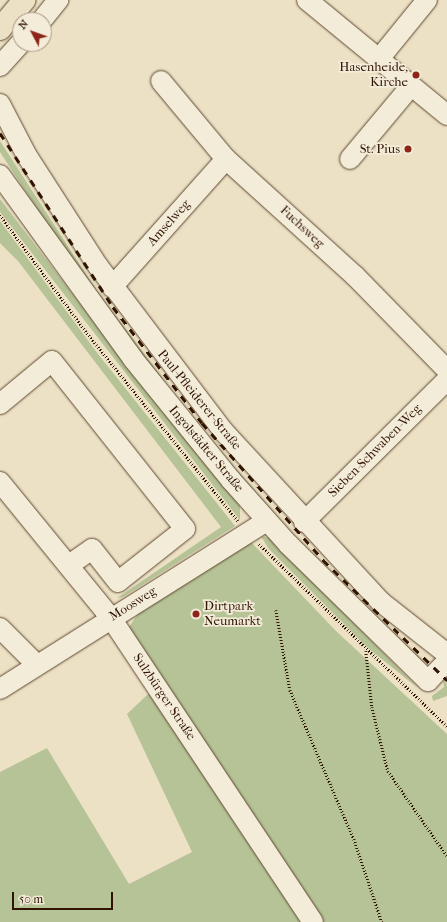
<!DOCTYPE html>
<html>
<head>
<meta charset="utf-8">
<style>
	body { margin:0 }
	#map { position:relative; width:447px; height:922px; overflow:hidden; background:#ece1c5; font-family:"IM FELL French Canon",serif }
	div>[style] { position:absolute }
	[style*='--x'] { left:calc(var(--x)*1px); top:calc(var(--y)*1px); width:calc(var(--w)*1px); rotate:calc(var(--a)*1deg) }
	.green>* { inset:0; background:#b6c396 }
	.path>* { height:2.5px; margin-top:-1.25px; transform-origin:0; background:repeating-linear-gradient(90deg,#301400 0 1px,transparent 0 3px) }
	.roads { filter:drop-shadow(0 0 1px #5f4731) drop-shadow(0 0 1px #5f4731) }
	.minor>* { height:20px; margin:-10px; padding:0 10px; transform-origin:10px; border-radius:10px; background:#f3ecd9 }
	.major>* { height:22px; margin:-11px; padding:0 11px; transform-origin:11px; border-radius:11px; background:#ece1c5 }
	.rail>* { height:3px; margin-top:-1.5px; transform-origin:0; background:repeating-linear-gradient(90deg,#301400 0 7px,transparent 0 14px) }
	.dots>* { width:11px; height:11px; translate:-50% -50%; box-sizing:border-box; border:2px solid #f3ecd9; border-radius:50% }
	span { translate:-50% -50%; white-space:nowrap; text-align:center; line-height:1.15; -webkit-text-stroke:3.5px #f3ecd9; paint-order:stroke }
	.poi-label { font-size:13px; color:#301400 }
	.right { translate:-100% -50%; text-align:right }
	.left { translate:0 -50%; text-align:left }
	.street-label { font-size:13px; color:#301400 }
	.north { position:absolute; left:12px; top:12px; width:40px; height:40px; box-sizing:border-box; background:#f3ecd9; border:1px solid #a59682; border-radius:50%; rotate:311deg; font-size:11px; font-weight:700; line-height:16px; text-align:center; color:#301400 }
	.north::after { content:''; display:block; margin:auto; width:14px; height:18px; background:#8f2418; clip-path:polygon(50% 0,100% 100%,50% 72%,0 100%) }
	.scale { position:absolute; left:12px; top:892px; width:101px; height:18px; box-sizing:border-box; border:2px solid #301400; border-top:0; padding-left:5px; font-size:12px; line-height:14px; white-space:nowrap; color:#301400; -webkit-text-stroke:3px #f3ecd9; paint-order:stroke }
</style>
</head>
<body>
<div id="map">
	<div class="green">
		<div style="clip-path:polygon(0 141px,95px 288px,198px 426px,298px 540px,425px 663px,414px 659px,318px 566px,215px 451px,90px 291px,0 152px)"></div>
		<div style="clip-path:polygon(0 199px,153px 399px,240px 505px,240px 520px,0 212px)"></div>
		<div style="clip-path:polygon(0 221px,98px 354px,235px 526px,123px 597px,117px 598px,221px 527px,18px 261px,0 243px)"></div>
		<div style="clip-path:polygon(261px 536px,270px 538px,418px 688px,369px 649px,268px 548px)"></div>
		<div style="clip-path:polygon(251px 542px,336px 631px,447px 734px,447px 922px,0 922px,0 772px,47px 748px,129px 884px,192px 852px,127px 714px,161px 682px,129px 627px,140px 611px)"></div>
		<div style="clip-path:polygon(443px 680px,447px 684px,447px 696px,433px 701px,432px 696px,444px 687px)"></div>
	</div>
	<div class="path">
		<div style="--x:0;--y:215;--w:147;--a:53.6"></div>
		<div style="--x:87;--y:333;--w:241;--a:51.2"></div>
		<div style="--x:259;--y:544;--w:262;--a:44.1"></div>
		<div style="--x:276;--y:610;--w:81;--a:80.1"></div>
		<div style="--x:290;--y:690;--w:162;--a:66.8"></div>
		<div style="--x:354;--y:839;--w:88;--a:71.4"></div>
		<div style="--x:366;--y:651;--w:56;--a:83.9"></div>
		<div style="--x:372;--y:707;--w:66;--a:76"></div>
		<div style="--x:388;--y:771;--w:103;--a:55.2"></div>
	</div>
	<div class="roads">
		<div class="minor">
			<div style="--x:307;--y:0;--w:181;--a:39.4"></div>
			<div style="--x:42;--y:20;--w:26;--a:-51"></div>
			<div style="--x:379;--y:59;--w:76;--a:-50.9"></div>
			<div style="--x:0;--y:66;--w:30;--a:-48"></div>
			<div style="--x:161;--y:81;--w:102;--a:50.2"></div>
			<div style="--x:226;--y:159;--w:174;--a:42.2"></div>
			<div style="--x:355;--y:276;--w:132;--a:45.6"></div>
			<div style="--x:0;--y:104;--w:59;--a:62.6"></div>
			<div style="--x:27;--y:156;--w:131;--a:57.2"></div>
			<div style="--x:98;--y:266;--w:208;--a:52.8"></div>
			<div style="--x:224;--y:432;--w:231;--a:47.3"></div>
			<div style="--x:381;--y:602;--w:84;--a:38.2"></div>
			<div style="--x:350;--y:159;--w:95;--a:-50.1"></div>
			<div style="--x:0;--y:175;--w:227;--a:54.1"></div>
			<div style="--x:133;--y:359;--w:156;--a:51"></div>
			<div style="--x:231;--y:480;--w:86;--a:48.3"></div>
			<div style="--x:288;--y:544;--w:196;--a:44.4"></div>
			<div style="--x:428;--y:681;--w:28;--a:-46"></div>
			<div style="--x:112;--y:287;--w:171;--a:-48.3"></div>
			<div style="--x:0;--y:404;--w:67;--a:-39.6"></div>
			<div style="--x:52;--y:361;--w:214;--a:51.6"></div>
			<div style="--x:185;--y:529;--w:85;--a:141.7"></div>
			<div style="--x:118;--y:582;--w:42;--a:-128.2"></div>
			<div style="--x:92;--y:549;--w:28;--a:145"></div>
			<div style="--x:0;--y:482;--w:176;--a:50.8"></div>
			<div style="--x:111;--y:618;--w:365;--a:56.4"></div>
			<div style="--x:304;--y:522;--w:202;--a:-44.8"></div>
			<div style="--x:0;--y:628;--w:52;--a:45"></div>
			<div style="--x:0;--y:689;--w:315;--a:-32.2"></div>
		</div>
		<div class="major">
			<div style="--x:0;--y:29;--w:38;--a:-50"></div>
		</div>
	</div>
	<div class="rail">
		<div style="--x:0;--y:133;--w:207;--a:57"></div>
		<div style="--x:113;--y:307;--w:146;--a:52.5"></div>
		<div style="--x:202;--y:423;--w:183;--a:48.5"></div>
		<div style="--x:323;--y:560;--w:173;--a:44.1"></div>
	</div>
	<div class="dots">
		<div style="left:416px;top:75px;background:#8f2418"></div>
		<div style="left:408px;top:149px;background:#8f2418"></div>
		<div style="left:196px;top:614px;background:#8f2418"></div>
	</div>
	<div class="poi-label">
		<span class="right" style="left:408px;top:75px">Hasenheide,<br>Kirche</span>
		<span class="right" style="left:400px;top:149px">St. Pius</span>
		<span class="left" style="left:204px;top:614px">Dirtpark<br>Neumarkt</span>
	</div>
	<div class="street-label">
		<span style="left:169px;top:223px;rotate:-48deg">Amselweg</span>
		<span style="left:302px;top:227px;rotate:43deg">Fuchsweg</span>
		<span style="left:199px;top:400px;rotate:51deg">Paul-Pfleiderer-Straße</span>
		<span style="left:206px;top:449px;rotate:50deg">Ingolstädter Straße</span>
		<span style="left:375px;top:451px;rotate:-45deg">Sieben-Schwaben-Weg</span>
		<span style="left:133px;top:604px;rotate:-32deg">Moosweg</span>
		<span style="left:164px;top:697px;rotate:56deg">Sulzbürger Straße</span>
	</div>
	<div class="north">N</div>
	<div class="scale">50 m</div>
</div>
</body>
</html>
